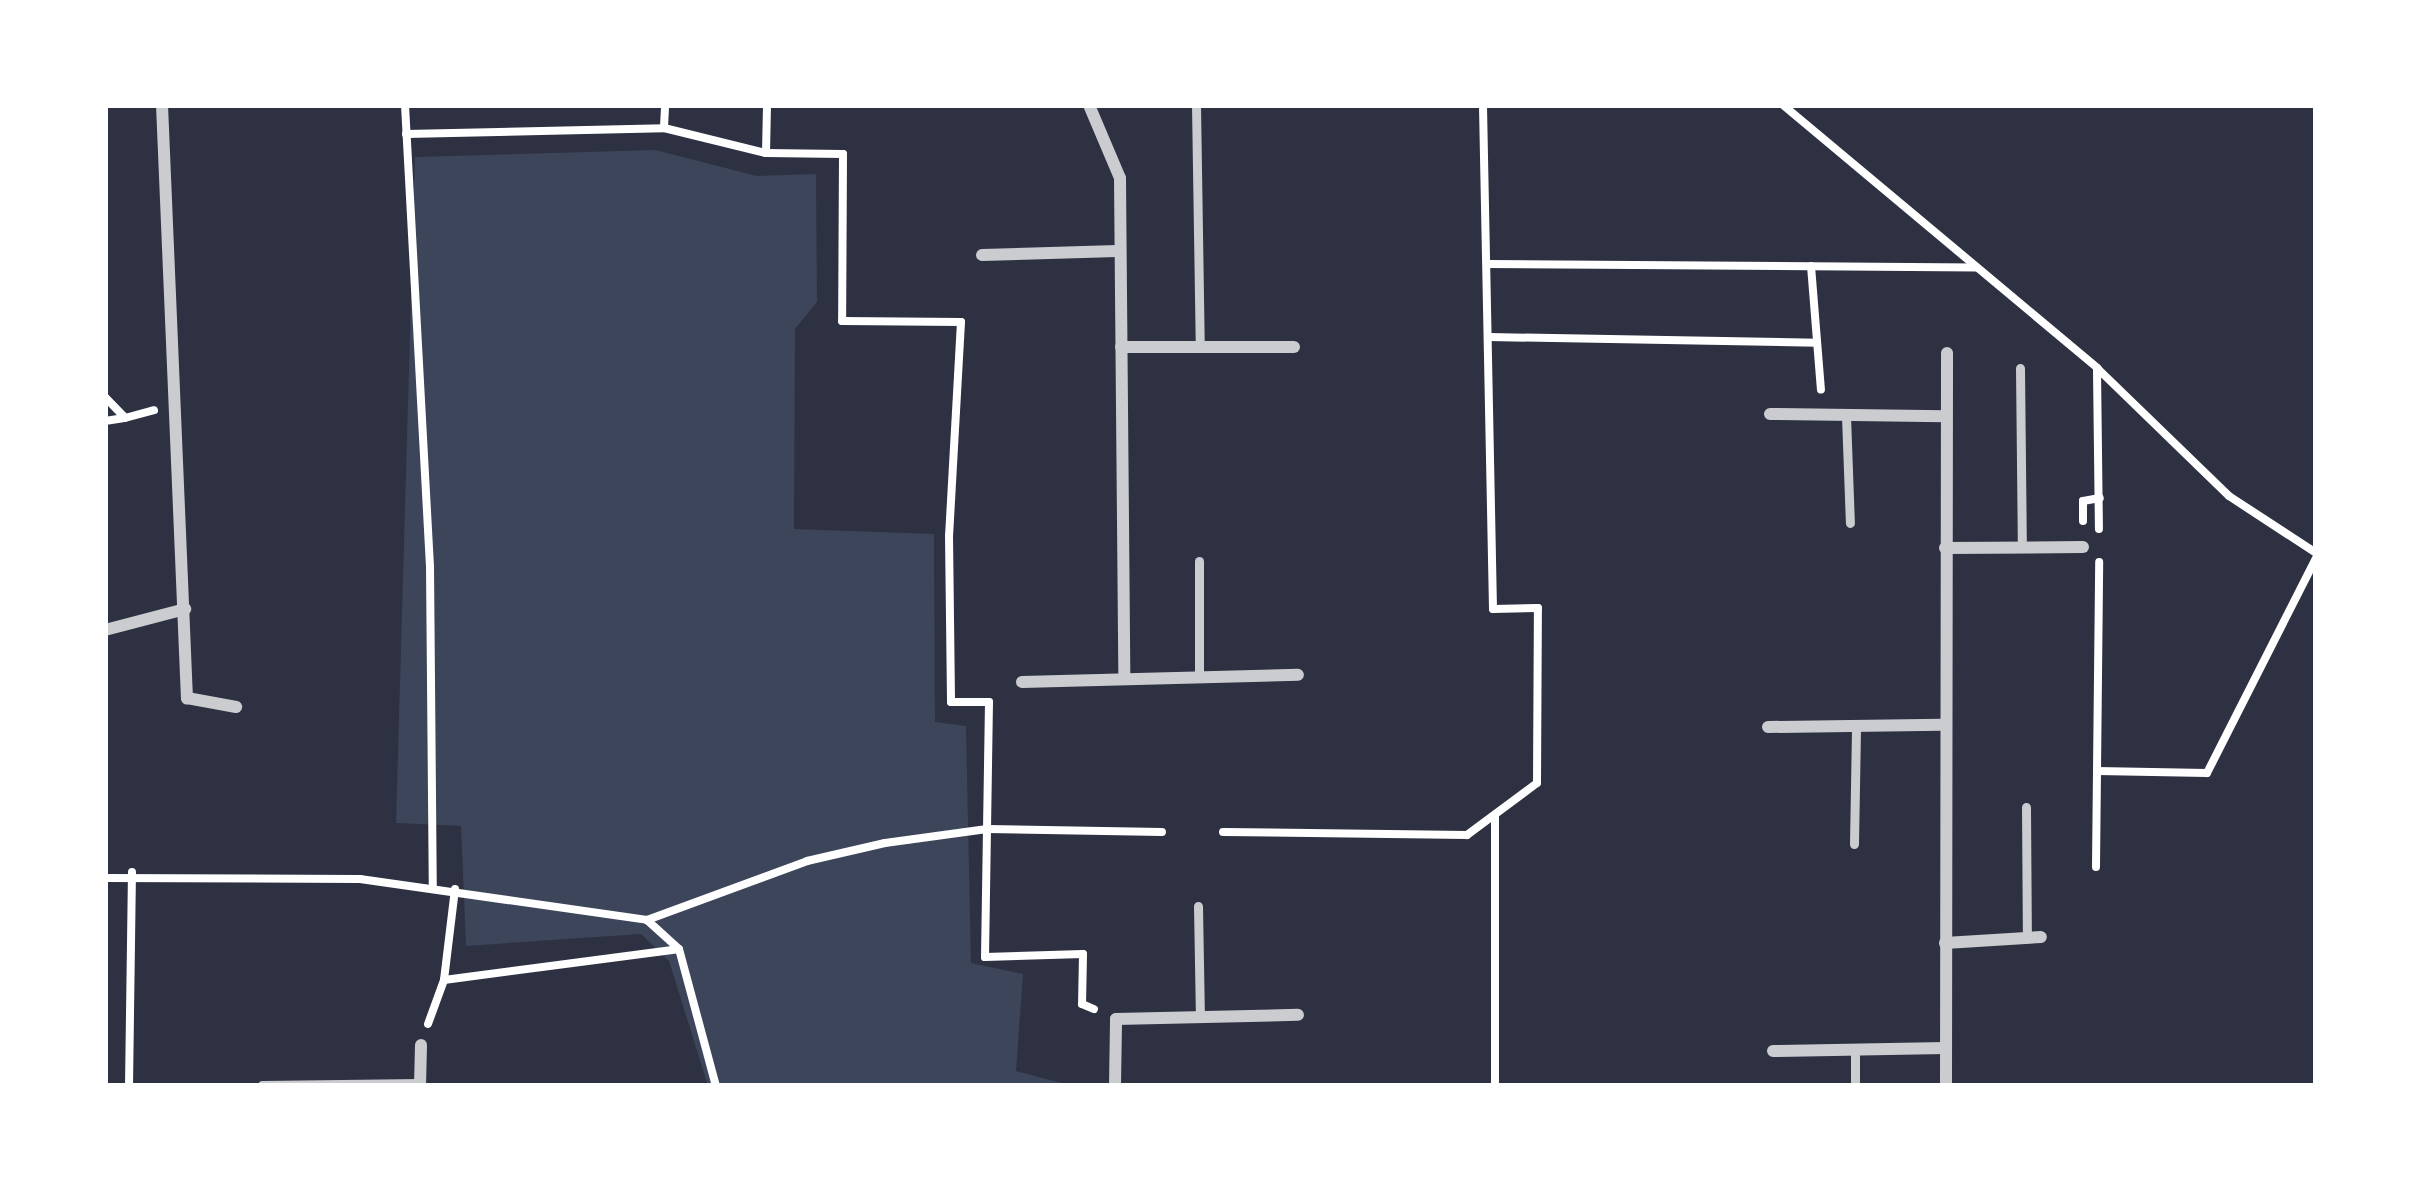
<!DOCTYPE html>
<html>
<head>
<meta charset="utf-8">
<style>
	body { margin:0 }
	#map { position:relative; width:2421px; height:1191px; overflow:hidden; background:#2d3142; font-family:"Open Sans",sans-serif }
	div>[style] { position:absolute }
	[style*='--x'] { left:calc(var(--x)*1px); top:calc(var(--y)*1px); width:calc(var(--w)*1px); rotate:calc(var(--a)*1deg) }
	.green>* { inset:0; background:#3c4559 }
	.path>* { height:8px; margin:-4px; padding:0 4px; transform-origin:4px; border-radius:4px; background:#fff }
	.service>* { height:9px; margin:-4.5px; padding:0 4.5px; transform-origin:4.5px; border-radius:4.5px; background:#caccd0 }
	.minor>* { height:12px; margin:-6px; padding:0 6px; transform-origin:6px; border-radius:6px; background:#caccd0 }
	span { translate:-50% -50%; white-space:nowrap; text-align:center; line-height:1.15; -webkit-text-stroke:9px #fff; paint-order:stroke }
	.frame { position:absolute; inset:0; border:108px solid #fff; pointer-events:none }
</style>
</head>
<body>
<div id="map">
	<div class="green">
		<div style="clip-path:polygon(655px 150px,757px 176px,816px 174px,817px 302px,795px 329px,794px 529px,934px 534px,935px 722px,966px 726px,971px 963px,1023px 974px,1016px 1071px,1073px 1086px,708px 1086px,669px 961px,641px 934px,466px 946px,461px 826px,396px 823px,415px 157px)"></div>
	</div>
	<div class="path">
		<div style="--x:405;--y:105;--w:463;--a:86.9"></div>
		<div style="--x:430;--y:567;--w:320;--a:89.5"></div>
		<div style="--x:1783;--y:105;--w:410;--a:39.9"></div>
		<div style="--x:2097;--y:368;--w:184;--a:44.1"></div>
		<div style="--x:2229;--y:496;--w:104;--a:33.2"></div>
		<div style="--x:664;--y:127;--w:22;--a:-87"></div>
		<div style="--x:406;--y:134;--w:258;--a:-1.3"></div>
		<div style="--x:664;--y:128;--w:105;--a:13.8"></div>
		<div style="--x:766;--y:153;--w:77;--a:0.7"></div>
		<div style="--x:843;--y:154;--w:167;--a:90.3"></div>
		<div style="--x:842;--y:321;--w:119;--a:0.5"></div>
		<div style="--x:961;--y:322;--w:214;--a:93.2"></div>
		<div style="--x:949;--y:536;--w:166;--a:89.3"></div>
		<div style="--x:951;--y:702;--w:38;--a:0"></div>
		<div style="--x:989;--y:702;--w:255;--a:90.9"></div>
		<div style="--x:985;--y:957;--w:98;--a:-1.8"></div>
		<div style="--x:1083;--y:954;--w:50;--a:91.1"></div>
		<div style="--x:1082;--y:1004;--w:13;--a:23"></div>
		<div style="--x:766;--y:153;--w:48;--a:-88.8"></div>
		<div style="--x:1487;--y:264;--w:489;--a:0.4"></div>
		<div style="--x:1811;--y:266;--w:124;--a:85.4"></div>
		<div style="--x:1489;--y:337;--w:328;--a:1"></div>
		<div style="--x:2097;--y:370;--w:159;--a:89.3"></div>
		<div style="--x:105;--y:397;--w:29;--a:46"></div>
		<div style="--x:125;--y:418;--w:30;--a:-15"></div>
		<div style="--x:105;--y:421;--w:18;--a:-9"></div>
		<div style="--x:2083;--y:521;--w:20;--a:-90"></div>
		<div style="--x:2083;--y:501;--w:17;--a:-10"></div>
		<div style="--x:2097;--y:771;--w:110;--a:1"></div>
		<div style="--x:2207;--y:773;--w:241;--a:-63.1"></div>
		<div style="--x:1495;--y:815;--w:271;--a:90"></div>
		<div style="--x:1223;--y:832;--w:244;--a:0.7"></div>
		<div style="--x:1467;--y:835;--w:87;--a:-36.6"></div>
		<div style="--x:1537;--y:783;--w:175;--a:-89.7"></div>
		<div style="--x:1538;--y:608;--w:45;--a:178.7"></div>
		<div style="--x:1493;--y:609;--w:504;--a:-91.14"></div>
		<div style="--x:2096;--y:867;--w:305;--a:-89.4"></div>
		<div style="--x:105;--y:878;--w:255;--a:0.2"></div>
		<div style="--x:360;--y:879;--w:290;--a:8.1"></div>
		<div style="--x:647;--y:920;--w:43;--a:42.2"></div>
		<div style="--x:679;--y:949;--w:142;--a:74.9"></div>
		<div style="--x:455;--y:889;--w:92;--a:96.9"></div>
		<div style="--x:444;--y:980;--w:236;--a:-7.5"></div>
		<div style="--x:647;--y:920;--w:171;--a:-20.2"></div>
		<div style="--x:807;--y:861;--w:80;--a:-13"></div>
		<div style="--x:885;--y:843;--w:103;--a:-7.8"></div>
		<div style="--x:987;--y:829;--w:175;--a:1"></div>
		<div style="--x:428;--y:1024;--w:47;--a:-70"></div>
		<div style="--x:129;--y:1086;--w:214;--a:-89.2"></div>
	</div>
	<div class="service">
		<div style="--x:1196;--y:105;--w:242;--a:89.1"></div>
		<div style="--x:2020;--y:368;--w:179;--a:89.4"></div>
		<div style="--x:1846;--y:416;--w:107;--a:87.9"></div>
		<div style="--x:1199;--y:676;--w:115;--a:-90"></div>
		<div style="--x:2026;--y:807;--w:131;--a:89.6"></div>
		<div style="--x:1854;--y:844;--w:119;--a:-89"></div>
		<div style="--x:1198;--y:906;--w:111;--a:89"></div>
		<div style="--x:1855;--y:1053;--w:33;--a:90"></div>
		<div style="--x:262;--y:1085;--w:158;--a:-0.7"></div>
	</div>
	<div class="minor">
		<div style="--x:162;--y:105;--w:594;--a:87.59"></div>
		<div style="--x:187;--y:698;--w:50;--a:10.4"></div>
		<div style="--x:1089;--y:105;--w:79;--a:67"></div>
		<div style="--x:1120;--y:178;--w:499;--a:89.5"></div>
		<div style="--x:982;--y:255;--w:135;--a:-1.7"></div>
		<div style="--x:1121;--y:347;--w:173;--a:0"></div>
		<div style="--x:1770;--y:414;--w:175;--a:0.7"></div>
		<div style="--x:1945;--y:548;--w:138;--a:-0.4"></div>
		<div style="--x:105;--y:630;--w:83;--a:-14.7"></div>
		<div style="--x:1022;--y:682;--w:276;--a:-1.5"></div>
		<div style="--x:1768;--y:727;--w:174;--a:-0.7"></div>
		<div style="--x:1945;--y:943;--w:96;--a:-3.6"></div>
		<div style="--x:1773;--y:1051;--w:172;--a:-1"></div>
		<div style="--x:420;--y:1086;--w:41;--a:-88.6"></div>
		<div style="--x:1115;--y:1086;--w:67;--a:-89.1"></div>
		<div style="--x:1116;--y:1019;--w:182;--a:-1.3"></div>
		<div style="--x:1946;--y:1086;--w:733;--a:-89.92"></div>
	</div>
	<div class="frame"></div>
</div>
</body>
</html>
